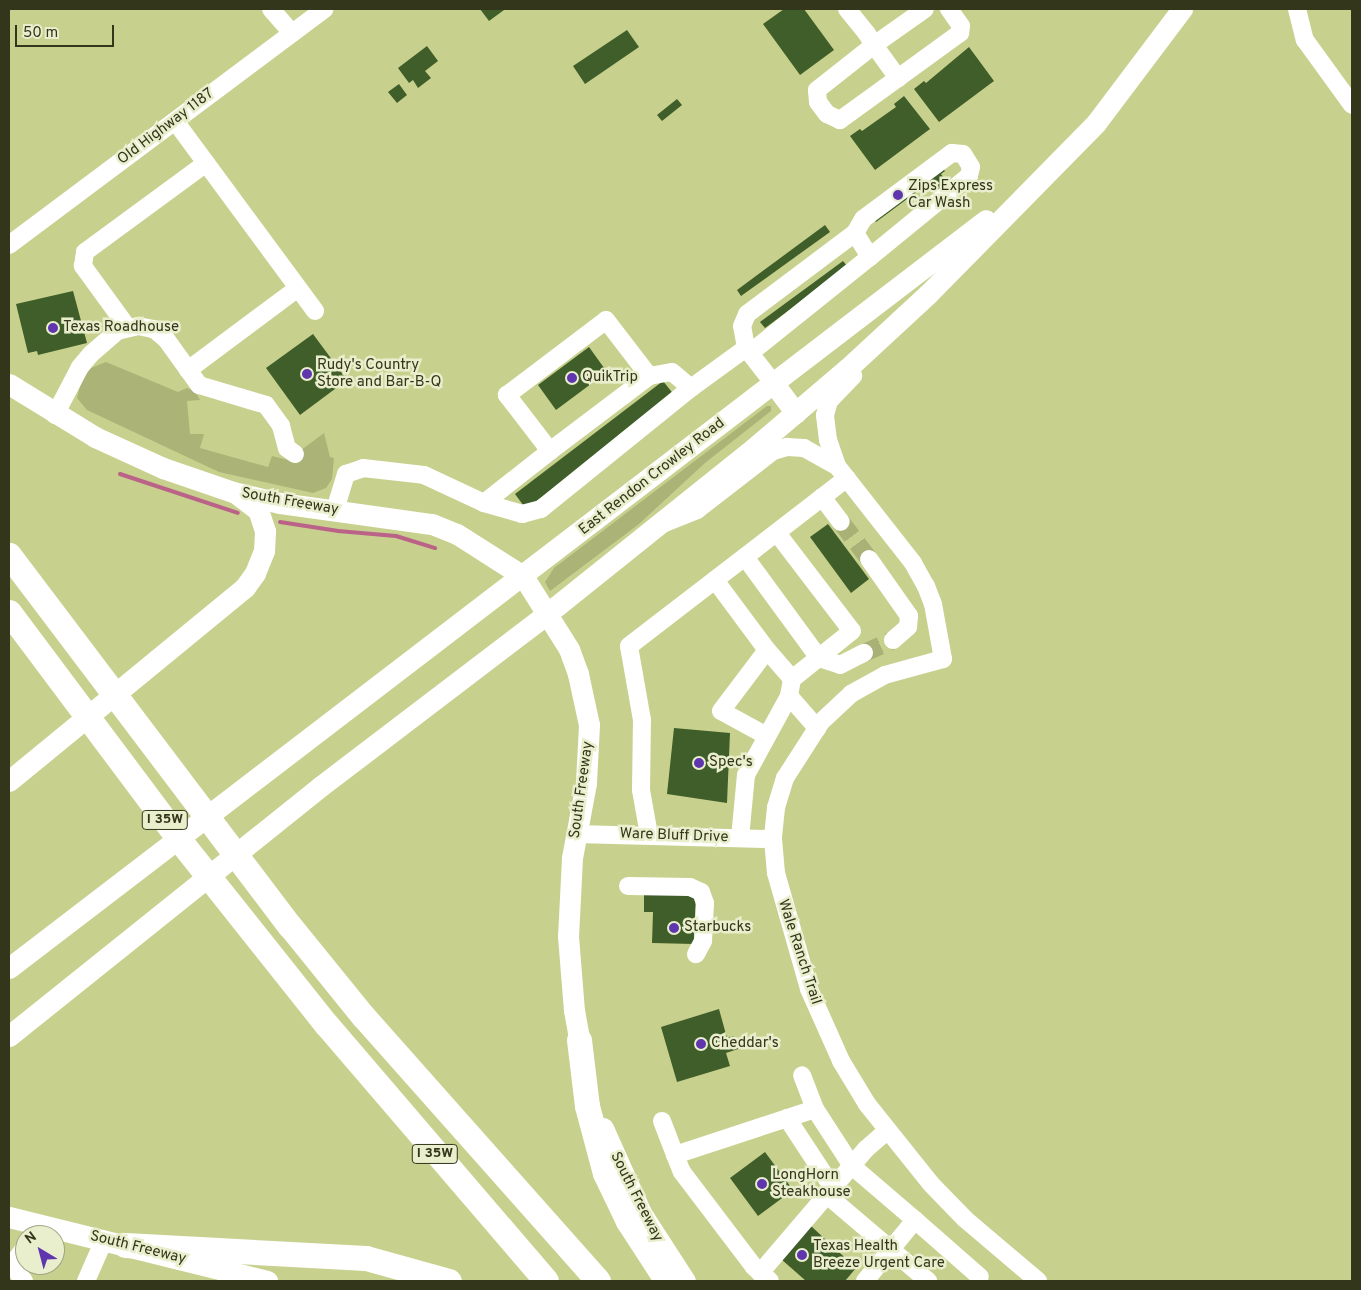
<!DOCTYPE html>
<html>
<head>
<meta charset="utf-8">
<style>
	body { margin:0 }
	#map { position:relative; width:1361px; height:1290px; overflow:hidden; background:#c8d08d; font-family:Overpass,sans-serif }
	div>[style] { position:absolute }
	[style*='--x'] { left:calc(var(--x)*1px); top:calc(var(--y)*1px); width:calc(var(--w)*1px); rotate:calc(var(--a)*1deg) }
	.green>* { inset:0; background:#acb377 }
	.stream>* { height:4px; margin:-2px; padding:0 2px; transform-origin:2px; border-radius:2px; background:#bb6289 }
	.building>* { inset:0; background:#3f5e29 }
	.minor-tunnel>* { height:18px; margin-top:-9px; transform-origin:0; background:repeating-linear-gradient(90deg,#aab176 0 18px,transparent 0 27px) }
	.minor>* { height:18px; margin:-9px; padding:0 9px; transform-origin:9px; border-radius:9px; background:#fff }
	.major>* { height:21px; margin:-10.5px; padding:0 10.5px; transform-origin:10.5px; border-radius:10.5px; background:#fff }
	.highway>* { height:25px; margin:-12.5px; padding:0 12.5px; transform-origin:12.5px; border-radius:12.5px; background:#fff }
	.dots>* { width:14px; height:14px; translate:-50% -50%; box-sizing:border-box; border:2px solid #e9eecc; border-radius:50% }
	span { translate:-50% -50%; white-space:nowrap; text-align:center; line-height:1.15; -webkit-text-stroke:5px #e9eecc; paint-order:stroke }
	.shield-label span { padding:1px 4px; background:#e9eecc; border:1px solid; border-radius:4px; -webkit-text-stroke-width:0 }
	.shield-label { font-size:14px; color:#34361b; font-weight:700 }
	.street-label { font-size:15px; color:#34361b }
	.poi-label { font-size:15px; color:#34361b }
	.left { translate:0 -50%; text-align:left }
	.frame { position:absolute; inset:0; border:10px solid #34361b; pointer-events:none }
	.north { position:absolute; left:15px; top:1225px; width:50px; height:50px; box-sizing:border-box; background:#e9eecc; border:1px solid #a1a485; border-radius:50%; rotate:323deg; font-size:14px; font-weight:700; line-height:20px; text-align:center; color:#34361b }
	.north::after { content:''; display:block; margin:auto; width:18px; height:22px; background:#5f36ae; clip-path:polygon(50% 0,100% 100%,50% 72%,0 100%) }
	.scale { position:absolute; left:15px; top:25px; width:99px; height:22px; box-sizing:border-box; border:2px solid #34361b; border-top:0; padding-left:6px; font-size:15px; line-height:18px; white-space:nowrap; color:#34361b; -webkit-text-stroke:4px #e9eecc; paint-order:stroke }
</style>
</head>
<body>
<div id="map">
	<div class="green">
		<div style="clip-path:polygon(106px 362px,178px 392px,187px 388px,195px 391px,200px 400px,187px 401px,190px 434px,204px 434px,200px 448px,268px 467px,272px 456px,288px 460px,324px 433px,330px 457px,334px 458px,332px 479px,326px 488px,313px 493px,219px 472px,87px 410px,77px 398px,82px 379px,91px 368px)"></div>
		<div style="clip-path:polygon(767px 406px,771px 406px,771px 411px,705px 463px,639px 524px,550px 591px,545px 582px,554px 568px)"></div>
	</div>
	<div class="stream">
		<div style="--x:120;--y:474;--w:124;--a:18.3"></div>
		<div style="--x:280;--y:522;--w:59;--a:8.8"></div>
		<div style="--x:338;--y:531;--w:58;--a:4.9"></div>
		<div style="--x:396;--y:536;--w:41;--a:17.1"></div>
	</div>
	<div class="building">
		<div style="clip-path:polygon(480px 9px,503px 9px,504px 10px,489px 21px)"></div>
		<div style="clip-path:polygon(784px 9px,804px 9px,834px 50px,800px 75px,763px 24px)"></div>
		<div style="clip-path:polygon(627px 30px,639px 47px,585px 84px,573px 66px)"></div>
		<div style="clip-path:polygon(427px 46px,438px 61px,425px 71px,431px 78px,418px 88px,413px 80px,409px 83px,398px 68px)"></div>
		<div style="clip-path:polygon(969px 47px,994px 81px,939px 122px,914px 89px,924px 81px,926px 83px)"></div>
		<div style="clip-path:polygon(399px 84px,407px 95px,397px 103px,388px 92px)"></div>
		<div style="clip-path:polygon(904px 96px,930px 129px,875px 170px,850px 136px,860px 129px,862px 131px,896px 107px,894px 104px)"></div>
		<div style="clip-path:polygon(677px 99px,682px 105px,662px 121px,657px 115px)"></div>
		<div style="clip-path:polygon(935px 157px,945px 171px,941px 174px,960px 202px,951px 209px,930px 182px,876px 222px,865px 208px)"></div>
		<div style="clip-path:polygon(825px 225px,830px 232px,741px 296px,737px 290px)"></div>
		<div style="clip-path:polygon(843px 261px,848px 267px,765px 328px,760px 322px)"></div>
		<div style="clip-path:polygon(73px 291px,87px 343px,38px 355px,37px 351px,28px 353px,16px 304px)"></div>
		<div style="clip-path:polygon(313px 334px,347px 380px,300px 415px,266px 368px)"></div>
		<div style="clip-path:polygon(589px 347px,607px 372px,556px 410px,538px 385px)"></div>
		<div style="clip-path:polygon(663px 381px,675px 396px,526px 509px,515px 494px)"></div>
		<div style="clip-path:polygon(828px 524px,869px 579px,851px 593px,810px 537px)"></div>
		<div style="clip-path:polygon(674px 728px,730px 733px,727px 803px,667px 794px)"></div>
		<div style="clip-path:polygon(644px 893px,696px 894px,694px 944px,652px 943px,653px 912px,644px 912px)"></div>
		<div style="clip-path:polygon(719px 1009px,727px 1038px,734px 1036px,738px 1049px,726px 1053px,730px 1066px,677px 1082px,661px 1027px)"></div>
		<div style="clip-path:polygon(765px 1152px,793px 1190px,758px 1216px,730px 1178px)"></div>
		<div style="clip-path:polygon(811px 1226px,856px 1268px,845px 1281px,806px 1281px,781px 1259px)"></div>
	</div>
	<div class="minor-tunnel">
		<div style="--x:841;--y:522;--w:46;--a:52.9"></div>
		<div style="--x:864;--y:653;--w:32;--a:-24"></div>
	</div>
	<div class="minor">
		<div style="--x:271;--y:9;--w:32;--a:49"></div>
		<div style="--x:847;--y:9;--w:32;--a:51"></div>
		<div style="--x:867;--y:34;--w:13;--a:58"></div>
		<div style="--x:874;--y:45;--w:41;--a:54"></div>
		<div style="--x:898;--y:78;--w:72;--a:144.1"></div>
		<div style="--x:840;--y:120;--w:14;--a:-155"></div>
		<div style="--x:827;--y:114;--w:15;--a:-127"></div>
		<div style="--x:818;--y:102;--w:12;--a:-95"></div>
		<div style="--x:817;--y:90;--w:73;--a:-38.3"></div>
		<div style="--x:874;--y:45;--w:62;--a:-35.2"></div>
		<div style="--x:1297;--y:9;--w:32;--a:76"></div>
		<div style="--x:1305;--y:40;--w:80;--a:54.1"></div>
		<div style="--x:898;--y:78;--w:77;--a:-36"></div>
		<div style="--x:960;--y:33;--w:7;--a:-82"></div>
		<div style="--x:961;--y:26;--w:21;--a:-125"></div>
		<div style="--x:175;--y:121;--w:236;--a:53.6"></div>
		<div style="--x:9;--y:245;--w:394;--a:-36.8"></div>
		<div style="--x:128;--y:328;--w:77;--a:-126"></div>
		<div style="--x:83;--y:266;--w:14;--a:-82"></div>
		<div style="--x:85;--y:252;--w:150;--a:-36.3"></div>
		<div style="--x:746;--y:348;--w:22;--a:-100"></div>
		<div style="--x:742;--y:326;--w:13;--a:-67"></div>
		<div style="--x:747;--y:314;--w:135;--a:-36.9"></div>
		<div style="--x:855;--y:233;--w:16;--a:-60"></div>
		<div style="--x:863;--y:219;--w:111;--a:-36.6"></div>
		<div style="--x:952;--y:153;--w:11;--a:5"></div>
		<div style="--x:963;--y:154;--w:15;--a:58"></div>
		<div style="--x:971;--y:167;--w:9;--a:103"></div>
		<div style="--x:969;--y:176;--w:128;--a:140.7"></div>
		<div style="--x:750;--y:353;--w:154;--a:-38.7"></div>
		<div style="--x:870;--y:257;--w:28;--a:-122"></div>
		<div style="--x:188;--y:370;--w:137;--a:-36.7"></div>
		<div style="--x:55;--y:415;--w:54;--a:-62.5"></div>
		<div style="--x:80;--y:367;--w:17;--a:-50"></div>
		<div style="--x:91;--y:354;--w:35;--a:-41"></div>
		<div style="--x:117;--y:331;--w:22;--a:-13"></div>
		<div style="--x:138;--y:326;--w:16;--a:11"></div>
		<div style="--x:154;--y:329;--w:16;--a:40"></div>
		<div style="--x:166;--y:339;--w:57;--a:54.3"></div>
		<div style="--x:199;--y:385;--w:70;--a:16.6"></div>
		<div style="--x:266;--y:405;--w:26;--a:54"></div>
		<div style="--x:281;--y:426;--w:23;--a:75"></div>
		<div style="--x:287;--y:448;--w:10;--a:37"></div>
		<div style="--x:550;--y:451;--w:124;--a:-37.1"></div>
		<div style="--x:837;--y:466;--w:28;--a:-109"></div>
		<div style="--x:828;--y:440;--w:25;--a:-97"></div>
		<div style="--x:825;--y:415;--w:15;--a:-74"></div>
		<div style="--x:829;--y:401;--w:35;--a:-46"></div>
		<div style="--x:822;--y:497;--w:31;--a:53"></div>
		<div style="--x:484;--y:503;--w:40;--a:16"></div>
		<div style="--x:522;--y:514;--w:20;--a:-15"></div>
		<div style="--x:541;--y:509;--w:193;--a:-38.9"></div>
		<div style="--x:335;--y:510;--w:38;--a:-73"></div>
		<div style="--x:346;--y:474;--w:18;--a:-19"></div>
		<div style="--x:363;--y:468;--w:61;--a:6.5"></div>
		<div style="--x:424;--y:475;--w:66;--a:25"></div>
		<div style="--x:484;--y:503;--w:84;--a:-38.2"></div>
		<div style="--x:550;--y:451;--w:71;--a:-127.5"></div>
		<div style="--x:507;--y:395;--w:124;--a:-37.1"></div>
		<div style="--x:606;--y:320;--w:71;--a:52.5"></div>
		<div style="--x:649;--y:376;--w:23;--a:-10"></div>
		<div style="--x:672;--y:372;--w:25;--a:40"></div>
		<div style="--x:691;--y:388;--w:68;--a:-36"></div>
		<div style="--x:746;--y:348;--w:46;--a:52.1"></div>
		<div style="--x:665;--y:523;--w:35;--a:-22"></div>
		<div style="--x:697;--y:510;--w:96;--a:-37.8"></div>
		<div style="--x:773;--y:451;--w:15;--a:-16"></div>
		<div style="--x:787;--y:447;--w:17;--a:3"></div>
		<div style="--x:804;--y:448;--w:38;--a:29"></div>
		<div style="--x:837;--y:466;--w:123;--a:51.9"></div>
		<div style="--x:913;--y:563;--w:26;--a:61"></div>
		<div style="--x:926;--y:586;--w:19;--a:69"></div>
		<div style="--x:933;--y:604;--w:56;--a:79.7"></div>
		<div style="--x:943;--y:659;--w:60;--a:164.6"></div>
		<div style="--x:885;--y:675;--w:39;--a:151"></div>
		<div style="--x:851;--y:694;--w:41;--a:137"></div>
		<div style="--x:821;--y:722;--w:67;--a:122.7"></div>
		<div style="--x:785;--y:778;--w:31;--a:107"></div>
		<div style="--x:776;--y:808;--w:31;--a:96"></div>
		<div style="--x:773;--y:839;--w:34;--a:85"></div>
		<div style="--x:776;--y:873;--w:121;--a:74.1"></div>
		<div style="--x:809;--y:989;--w:79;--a:66"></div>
		<div style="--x:841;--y:1061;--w:50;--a:58.8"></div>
		<div style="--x:867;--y:1104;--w:102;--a:51.3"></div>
		<div style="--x:931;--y:1184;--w:49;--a:45.8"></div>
		<div style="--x:965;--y:1219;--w:96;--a:40.3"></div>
		<div style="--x:777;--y:533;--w:123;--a:52.6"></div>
		<div style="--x:852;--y:631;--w:77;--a:141.3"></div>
		<div style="--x:745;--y:557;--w:125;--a:53.8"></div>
		<div style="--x:819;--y:658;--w:22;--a:18"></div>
		<div style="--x:840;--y:665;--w:27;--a:-27"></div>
		<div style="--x:869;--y:559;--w:70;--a:54.9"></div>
		<div style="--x:909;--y:616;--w:11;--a:95"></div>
		<div style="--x:908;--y:627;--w:20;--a:139"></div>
		<div style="--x:715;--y:580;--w:87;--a:53.4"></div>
		<div style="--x:767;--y:736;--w:52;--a:-151.5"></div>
		<div style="--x:721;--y:711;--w:76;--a:-53"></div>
		<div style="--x:767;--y:650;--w:38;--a:49"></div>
		<div style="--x:792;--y:679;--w:17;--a:100"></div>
		<div style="--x:789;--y:696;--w:43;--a:48.8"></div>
		<div style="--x:576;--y:834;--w:197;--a:1.5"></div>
		<div style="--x:649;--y:835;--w:46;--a:-100.1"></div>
		<div style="--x:641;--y:790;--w:70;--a:-89.2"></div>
		<div style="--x:642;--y:720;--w:75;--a:-100"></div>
		<div style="--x:629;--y:646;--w:275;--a:-37.6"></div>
		<div style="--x:740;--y:838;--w:63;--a:-84.6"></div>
		<div style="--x:746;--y:775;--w:90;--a:-61.4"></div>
		<div style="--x:628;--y:886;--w:62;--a:0.9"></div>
		<div style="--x:690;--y:887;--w:12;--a:24"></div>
		<div style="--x:701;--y:892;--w:12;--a:70"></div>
		<div style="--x:705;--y:903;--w:38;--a:93"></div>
		<div style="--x:703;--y:941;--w:15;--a:118"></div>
		<div style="--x:815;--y:1109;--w:68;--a:57"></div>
		<div style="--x:852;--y:1166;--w:83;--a:40.6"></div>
		<div style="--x:787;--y:1118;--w:84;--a:56.7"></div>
		<div style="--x:662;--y:1121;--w:36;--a:69"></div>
		<div style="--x:675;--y:1155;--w:147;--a:-18.2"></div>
		<div style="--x:815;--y:1109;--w:36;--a:-111"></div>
		<div style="--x:675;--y:1155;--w:18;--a:68"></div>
		<div style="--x:682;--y:1172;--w:119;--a:52.8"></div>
		<div style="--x:754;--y:1267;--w:21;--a:41"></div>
		<div style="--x:827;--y:1195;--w:133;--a:40.4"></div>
		<div style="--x:760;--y:1273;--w:163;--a:-49.5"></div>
		<div style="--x:866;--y:1149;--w:28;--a:-41"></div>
		<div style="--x:24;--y:1281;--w:20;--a:-127"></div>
		<div style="--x:12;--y:1265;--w:22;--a:-54"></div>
		<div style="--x:86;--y:1281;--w:45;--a:-66.3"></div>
		<div style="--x:865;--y:1281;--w:79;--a:-50.7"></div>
		<div style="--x:915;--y:1220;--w:86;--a:41.2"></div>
	</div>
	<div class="major">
		<div style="--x:9;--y:384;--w:101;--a:31.6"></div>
		<div style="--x:95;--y:437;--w:75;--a:24.5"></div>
		<div style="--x:163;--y:468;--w:74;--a:18.9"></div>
		<div style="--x:233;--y:492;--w:48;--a:13.2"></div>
		<div style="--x:280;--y:503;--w:153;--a:7.9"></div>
		<div style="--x:432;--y:524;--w:27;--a:22"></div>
		<div style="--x:457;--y:534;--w:78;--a:32.5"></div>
		<div style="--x:523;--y:576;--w:86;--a:57.8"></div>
		<div style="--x:569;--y:649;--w:27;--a:70"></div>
		<div style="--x:578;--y:674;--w:52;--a:77.8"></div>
		<div style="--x:589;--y:725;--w:58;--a:93"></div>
		<div style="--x:586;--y:783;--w:76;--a:100.6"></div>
		<div style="--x:572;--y:858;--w:78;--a:92.9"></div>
		<div style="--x:568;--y:936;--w:74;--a:85.4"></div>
		<div style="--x:574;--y:1010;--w:46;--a:79.9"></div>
		<div style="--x:774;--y:384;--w:36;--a:53"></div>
		<div style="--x:9;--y:781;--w:306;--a:-39.4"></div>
		<div style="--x:245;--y:587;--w:17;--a:-54"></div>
		<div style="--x:255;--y:573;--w:24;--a:-68"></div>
		<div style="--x:264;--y:551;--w:20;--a:-87"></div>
		<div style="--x:265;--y:531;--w:22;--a:-108"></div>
		<div style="--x:258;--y:510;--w:25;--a:-143"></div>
		<div style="--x:9;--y:968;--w:1230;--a:-37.44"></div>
		<div style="--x:9;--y:1036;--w:400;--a:-38.7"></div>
		<div style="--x:321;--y:786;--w:285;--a:-37.3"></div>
		<div style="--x:548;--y:613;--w:256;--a:-38.7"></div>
		<div style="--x:748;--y:453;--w:131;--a:-40.4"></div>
		<div style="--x:848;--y:368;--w:109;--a:-42.8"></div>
		<div style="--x:928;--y:294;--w:240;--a:-45.5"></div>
		<div style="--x:1096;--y:123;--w:143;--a:-53"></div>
		<div style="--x:603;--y:1128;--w:93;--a:65.9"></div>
		<div style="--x:641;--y:1213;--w:81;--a:57.1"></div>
		<div style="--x:9;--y:1217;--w:266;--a:13.9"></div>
	</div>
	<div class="highway">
		<div style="--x:9;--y:555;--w:465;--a:52.9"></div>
		<div style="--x:290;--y:926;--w:116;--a:51"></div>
		<div style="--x:363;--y:1016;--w:354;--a:48.4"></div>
		<div style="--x:9;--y:612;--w:287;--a:53.2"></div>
		<div style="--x:181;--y:842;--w:233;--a:51.5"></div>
		<div style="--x:326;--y:1024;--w:338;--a:49.4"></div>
		<div style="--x:579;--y:1040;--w:66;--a:83.1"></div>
		<div style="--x:587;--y:1106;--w:69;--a:75"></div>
		<div style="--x:605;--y:1173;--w:53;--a:64.4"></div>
		<div style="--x:628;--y:1221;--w:72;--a:57"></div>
		<div style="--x:125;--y:1245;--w:241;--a:3.1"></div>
		<div style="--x:366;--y:1258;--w:86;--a:15.5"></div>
	</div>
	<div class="dots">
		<div style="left:898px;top:195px;background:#5f36ae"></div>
		<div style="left:53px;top:328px;background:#5f36ae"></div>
		<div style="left:307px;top:374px;background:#5f36ae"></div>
		<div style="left:572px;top:378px;background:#5f36ae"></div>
		<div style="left:699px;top:763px;background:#5f36ae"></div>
		<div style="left:674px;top:928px;background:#5f36ae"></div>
		<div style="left:701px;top:1044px;background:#5f36ae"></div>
		<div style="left:762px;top:1184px;background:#5f36ae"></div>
		<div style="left:802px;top:1255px;background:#5f36ae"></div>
	</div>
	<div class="shield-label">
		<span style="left:165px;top:820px">I 35W</span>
		<span style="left:435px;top:1154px">I 35W</span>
	</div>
	<div class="street-label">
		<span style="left:166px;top:127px;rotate:-37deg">Old Highway 1187</span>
		<span style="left:652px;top:477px;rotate:-38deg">East Rendon Crowley Road</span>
		<span style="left:290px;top:502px;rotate:10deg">South Freeway</span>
		<span style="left:582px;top:790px;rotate:-82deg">South Freeway</span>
		<span style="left:674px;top:836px;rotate:2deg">Ware Bluff Drive</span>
		<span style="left:799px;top:952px;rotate:72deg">Wale Ranch Trail</span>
		<span style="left:636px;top:1197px;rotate:63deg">South Freeway</span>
		<span style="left:138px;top:1248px;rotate:14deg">South Freeway</span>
	</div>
	<div class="poi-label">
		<span class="left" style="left:908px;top:195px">Zips Express<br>Car Wash</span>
		<span class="left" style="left:63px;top:328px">Texas Roadhouse</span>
		<span class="left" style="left:317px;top:374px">Rudy's Country<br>Store and Bar-B-Q</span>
		<span class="left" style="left:582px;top:378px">QuikTrip</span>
		<span class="left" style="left:709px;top:763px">Spec's</span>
		<span class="left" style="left:684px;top:928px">Starbucks</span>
		<span class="left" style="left:711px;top:1044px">Cheddar's</span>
		<span class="left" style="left:772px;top:1184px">LongHorn<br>Steakhouse</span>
		<span class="left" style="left:813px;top:1255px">Texas Health<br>Breeze Urgent Care</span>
	</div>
	<div class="frame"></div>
	<div class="north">N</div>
	<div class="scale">50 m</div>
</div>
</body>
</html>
